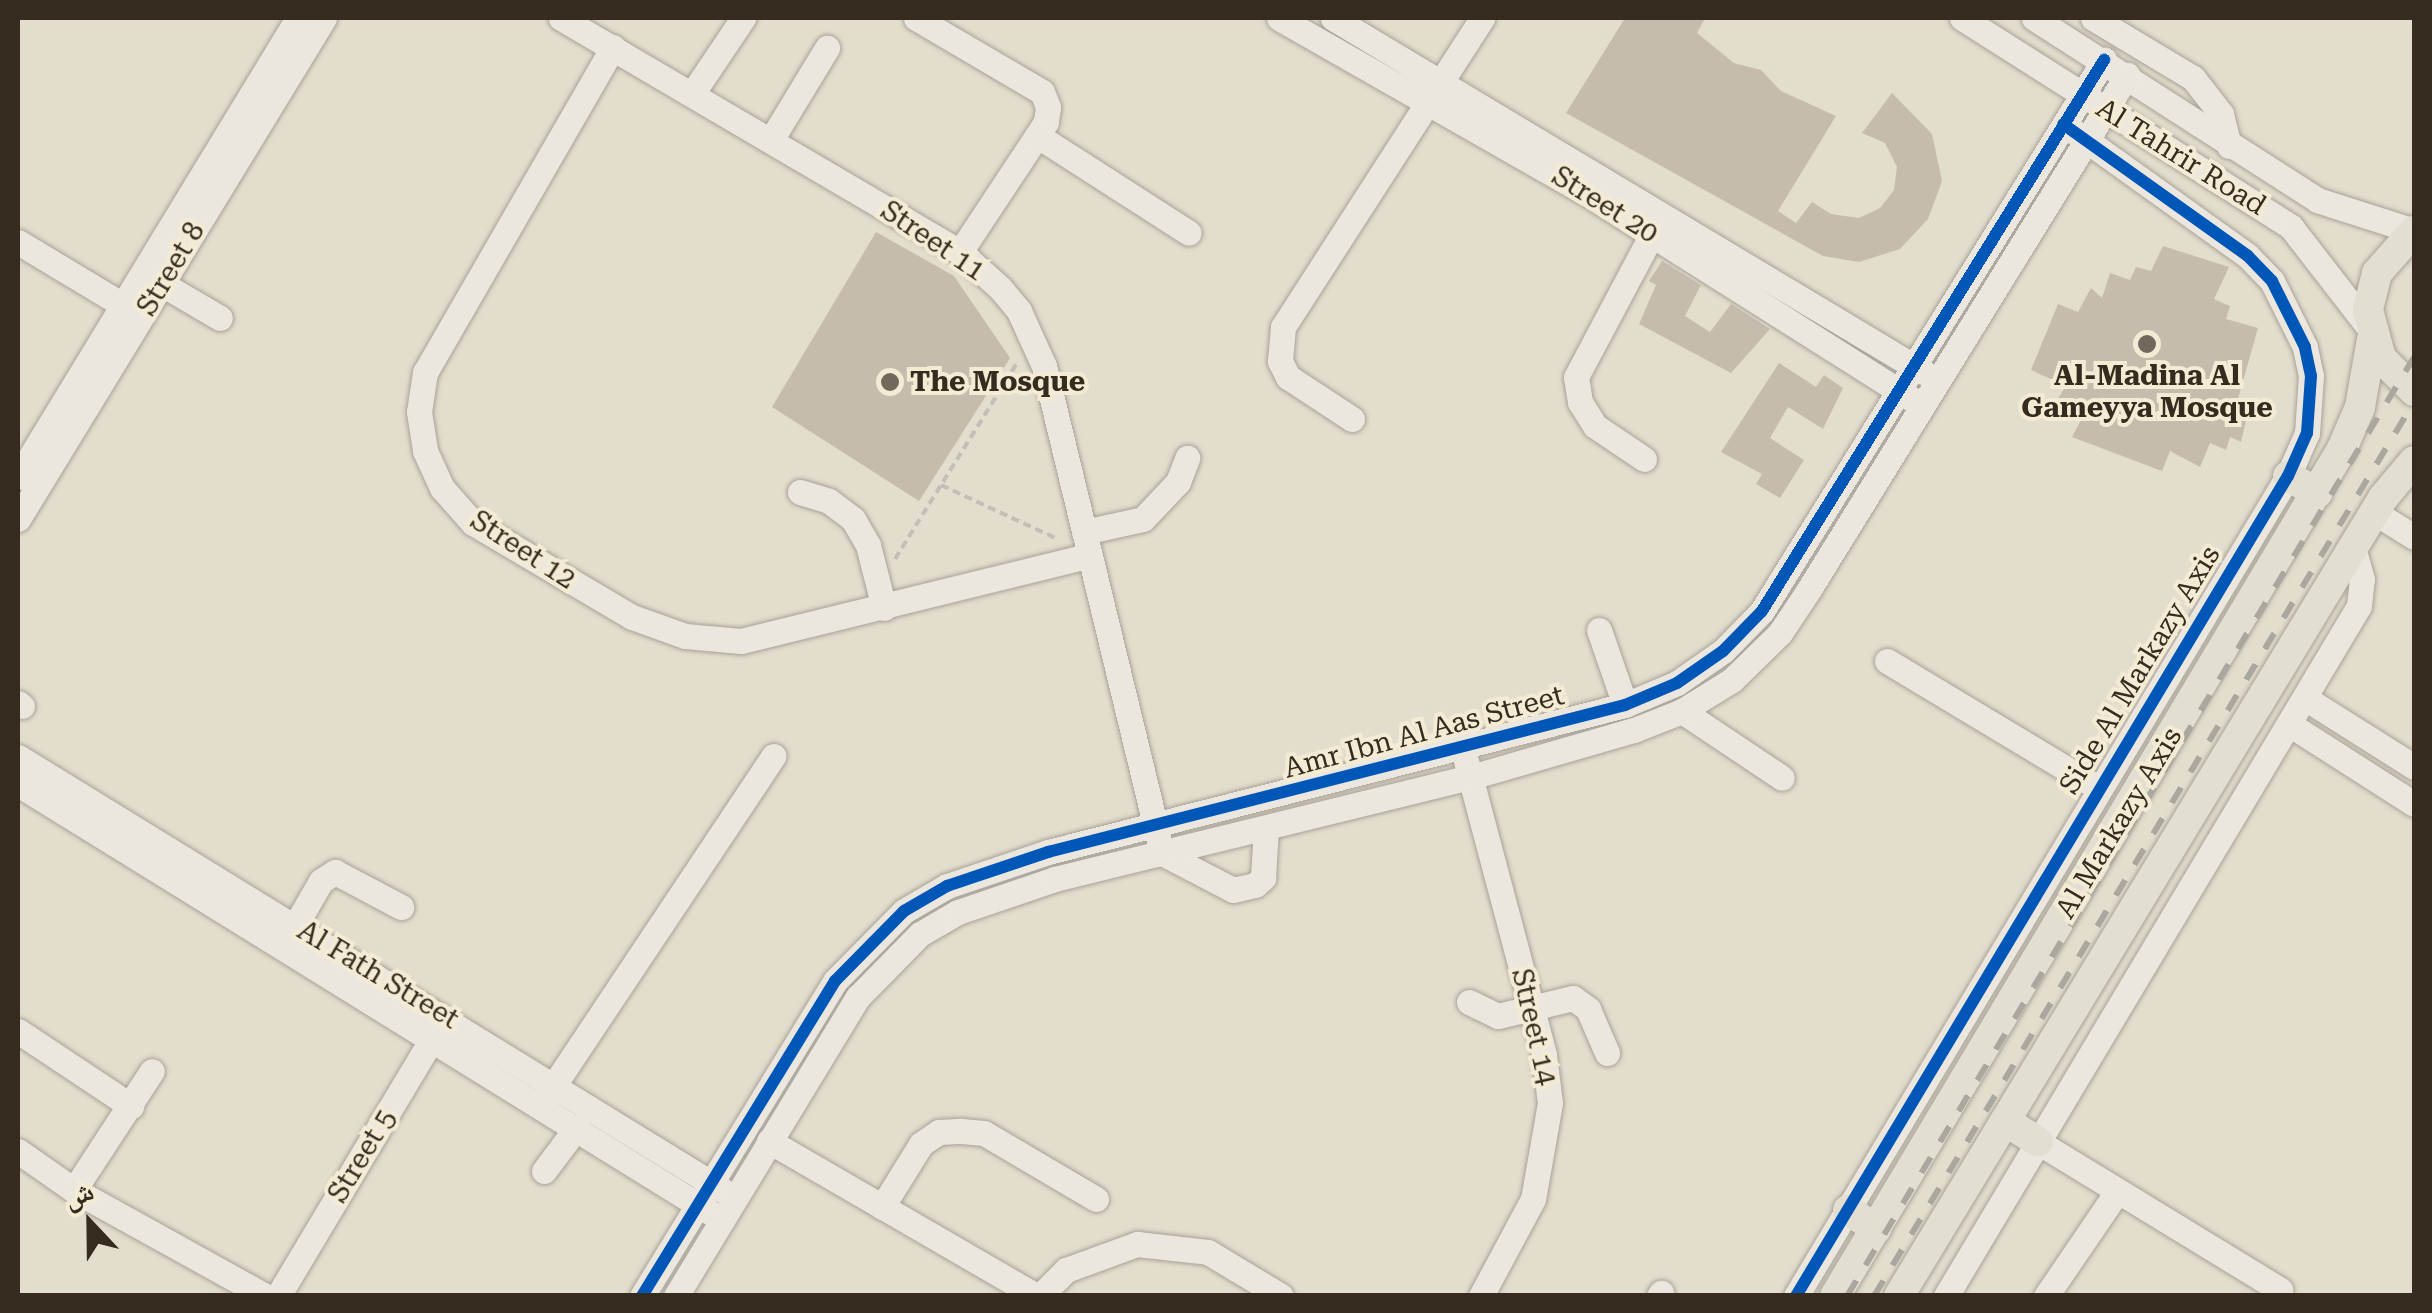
<!DOCTYPE html>
<html>
<head>
<meta charset="utf-8">
<style>
	body { margin:0 }
	#map { position:relative; width:2432px; height:1313px; overflow:hidden; background:#e3ddcd; font-family:"Roboto Serif","Noto Naskh Arabic",serif }
	div>[style] { position:absolute }
	[style*='--x'] { left:calc(var(--x)*1px); top:calc(var(--y)*1px); width:calc(var(--w)*1px); rotate:calc(var(--a)*1deg) }
	.building>* { inset:0; background:#c6bcae }
	.path>* { height:4px; margin-top:-2px; transform-origin:0; background:repeating-linear-gradient(90deg,#c3beb6 0 8px,transparent 0 13px) }
	.roads { filter:drop-shadow(0 0 2px #a8a297) drop-shadow(0 0 2px #a8a297) }
	.minor>* { height:25px; margin:-12.5px; padding:0 12.5px; transform-origin:12.5px; border-radius:12.5px; background:#ebe7df }
	.major>* { height:30px; margin:-15px; padding:0 15px; transform-origin:15px; border-radius:15px; background:#e2ded1 }
	.rail>* { height:6px; margin-top:-3px; transform-origin:0; background:repeating-linear-gradient(90deg,#aaa79f 0 18px,transparent 0 36px) }
	.cycleway>* { height:12px; margin:-6px; padding:0 6px; transform-origin:6px; border-radius:6px; background:#0057b8 }
	.dots>* { width:28px; height:28px; translate:-50% -50%; box-sizing:border-box; border:5px solid #f3ebd4; border-radius:50% }
	span { translate:-50% -50%; white-space:nowrap; text-align:center; line-height:1.15; -webkit-text-stroke:8px #f3ebd4; paint-order:stroke }
	.street-label { font-size:28px; color:#352b1f }
	.poi-label { font-size:28px; color:#352b1f; font-weight:700 }
	.left { translate:0 -50%; text-align:left }
	.frame { position:absolute; inset:0; border:20px solid #352b1f; pointer-events:none }
	.north { position:absolute; left:40px; top:1173px; width:100px; height:100px; -webkit-text-stroke:8px #f3ebd4; paint-order:stroke; rotate:338deg; font-size:28px; font-weight:700; line-height:40px; text-align:center; color:#352b1f }
	.north::after { content:''; display:block; margin:auto; width:35px; height:45px; background:#352b1f; clip-path:polygon(50% 0,100% 100%,50% 72%,0 100%) }
</style>
</head>
<body>
<div id="map">
	<div class="building">
		<div style="clip-path:polygon(1625px 18px,1705px 18px,1697px 33px,1734px 63px,1761px 70px,1781px 91px,1836px 116px,1778px 211px,1796px 223px,1812px 202px,1831px 214px,1859px 218px,1880px 208px,1894px 190px,1897px 167px,1885px 143px,1862px 133px,1892px 93px,1932px 134px,1942px 181px,1928px 219px,1900px 249px,1859px 262px,1823px 256px,1566px 113px)"></div>
		<div style="clip-path:polygon(876px 232px,954px 276px,1010px 358px,919px 501px,772px 407px)"></div>
		<div style="clip-path:polygon(2163px 246px,2229px 267px,2214px 299px,2230px 306px,2226px 319px,2258px 328px,2236px 406px,2248px 412px,2241px 442px,2230px 437px,2226px 450px,2210px 443px,2200px 467px,2170px 451px,2162px 471px,2072px 437px,2081px 420px,2054px 405px,2066px 386px,2031px 370px,2058px 304px,2078px 312px,2091px 288px,2102px 298px,2110px 273px,2130px 280px,2136px 267px,2151px 271px)"></div>
		<div style="clip-path:polygon(1662px 261px,1701px 285px,1685px 316px,1710px 332px,1731px 304px,1770px 329px,1731px 373px,1639px 324px,1656px 285px,1649px 281px)"></div>
		<div style="clip-path:polygon(1779px 363px,1816px 387px,1824px 375px,1843px 388px,1823px 429px,1788px 407px,1770px 438px,1804px 460px,1780px 498px,1756px 484px,1762px 474px,1721px 452px)"></div>
	</div>
	<div class="path">
		<div style="--x:941;--y:485;--w:126;--a:24.9"></div>
		<div style="--x:895;--y:559;--w:231;--a:-58.1"></div>
	</div>
	<div class="roads">
		<div class="minor">
			<div style="--x:561;--y:18;--w:463;--a:30.4"></div>
			<div style="--x:960;--y:252;--w:54;--a:42"></div>
			<div style="--x:1000;--y:288;--w:30;--a:50"></div>
			<div style="--x:1019;--y:311;--w:60;--a:65.6"></div>
			<div style="--x:1044;--y:366;--w:501;--a:76.38"></div>
			<div style="--x:1162;--y:853;--w:80;--a:27.5"></div>
			<div style="--x:1233;--y:890;--w:23;--a:-13"></div>
			<div style="--x:1255;--y:885;--w:11;--a:-41"></div>
			<div style="--x:1263;--y:878;--w:50;--a:-86.6"></div>
			<div style="--x:916;--y:18;--w:146;--a:30.4"></div>
			<div style="--x:1042;--y:92;--w:16;--a:68"></div>
			<div style="--x:1048;--y:107;--w:15;--a:98"></div>
			<div style="--x:1046;--y:122;--w:156;--a:123.5"></div>
			<div style="--x:1279;--y:18;--w:348;--a:29.7"></div>
			<div style="--x:1581;--y:190;--w:393;--a:32.3"></div>
			<div style="--x:1333;--y:18;--w:690;--a:30.95"></div>
			<div style="--x:1962;--y:18;--w:390;--a:32.4"></div>
			<div style="--x:2291;--y:227;--w:129;--a:52.2"></div>
			<div style="--x:2034;--y:18;--w:336;--a:32.7"></div>
			<div style="--x:2317;--y:200;--w:102;--a:17.7"></div>
			<div style="--x:2093;--y:18;--w:117;--a:31"></div>
			<div style="--x:2193;--y:78;--w:46;--a:52.1"></div>
			<div style="--x:2221;--y:114;--w:33;--a:76"></div>
			<div style="--x:613;--y:47;--w:375;--a:120"></div>
			<div style="--x:425;--y:372;--w:40;--a:98.5"></div>
			<div style="--x:419;--y:412;--w:39;--a:81"></div>
			<div style="--x:425;--y:451;--w:41;--a:65.3"></div>
			<div style="--x:442;--y:488;--w:47;--a:48.5"></div>
			<div style="--x:473;--y:523;--w:185;--a:30.6"></div>
			<div style="--x:632;--y:617;--w:56;--a:19.7"></div>
			<div style="--x:685;--y:636;--w:56;--a:5.1"></div>
			<div style="--x:741;--y:641;--w:359;--a:-13.8"></div>
			<div style="--x:692;--y:94;--w:92;--a:-56.1"></div>
			<div style="--x:1038;--y:136;--w:179;--a:32.7"></div>
			<div style="--x:771;--y:140;--w:108;--a:-58.7"></div>
			<div style="--x:18;--y:242;--w:140;--a:31"></div>
			<div style="--x:162;--y:284;--w:67;--a:30.4"></div>
			<div style="--x:1352;--y:419;--w:77;--a:-146.7"></div>
			<div style="--x:1288;--y:377;--w:18;--a:-117"></div>
			<div style="--x:1280;--y:361;--w:34;--a:-85"></div>
			<div style="--x:1283;--y:327;--w:368;--a:-57.2"></div>
			<div style="--x:1644;--y:459;--w:59;--a:-146"></div>
			<div style="--x:1595;--y:426;--w:28;--a:-122"></div>
			<div style="--x:1580;--y:402;--w:25;--a:-99"></div>
			<div style="--x:1576;--y:377;--w:162;--a:-62"></div>
			<div style="--x:18;--y:477;--w:538;--a:-58.62"></div>
			<div style="--x:800;--y:492;--w:30;--a:17"></div>
			<div style="--x:829;--y:501;--w:30;--a:37"></div>
			<div style="--x:853;--y:519;--w:30;--a:60"></div>
			<div style="--x:868;--y:545;--w:65;--a:75.7"></div>
			<div style="--x:2374;--y:512;--w:47;--a:32"></div>
			<div style="--x:18;--y:519;--w:587;--a:-58.58"></div>
			<div style="--x:1084;--y:532;--w:60;--a:-12.4"></div>
			<div style="--x:1143;--y:519;--w:51;--a:-46.6"></div>
			<div style="--x:1178;--y:482;--w:26;--a:-69"></div>
			<div style="--x:1599;--y:630;--w:79;--a:70.9"></div>
			<div style="--x:1887;--y:661;--w:245;--a:31"></div>
			<div style="--x:2305;--y:698;--w:129;--a:32.3"></div>
			<div style="--x:18;--y:703;--w:5;--a:37"></div>
			<div style="--x:1682;--y:711;--w:120;--a:33.8"></div>
			<div style="--x:2289;--y:724;--w:148;--a:32.6"></div>
			<div style="--x:18;--y:757;--w:827;--a:31.59"></div>
			<div style="--x:1466;--y:761;--w:304;--a:75.1"></div>
			<div style="--x:1544;--y:1055;--w:48;--a:82.9"></div>
			<div style="--x:1550;--y:1103;--w:97;--a:100"></div>
			<div style="--x:1533;--y:1199;--w:110;--a:118.2"></div>
			<div style="--x:18;--y:784;--w:815;--a:31.76"></div>
			<div style="--x:295;--y:926;--w:52;--a:-60"></div>
			<div style="--x:321;--y:881;--w:17;--a:-33"></div>
			<div style="--x:335;--y:872;--w:75;--a:27.9"></div>
			<div style="--x:1469;--y:1002;--w:32;--a:26"></div>
			<div style="--x:1498;--y:1016;--w:77;--a:-13.5"></div>
			<div style="--x:1573;--y:998;--w:19;--a:36"></div>
			<div style="--x:1588;--y:1009;--w:48;--a:66.6"></div>
			<div style="--x:18;--y:1031;--w:136;--a:33.6"></div>
			<div style="--x:546;--y:1097;--w:410;--a:-56.3"></div>
			<div style="--x:769;--y:1141;--w:309;--a:30.1"></div>
			<div style="--x:2038;--y:1142;--w:284;--a:31.4"></div>
			<div style="--x:18;--y:1151;--w:68;--a:34.9"></div>
			<div style="--x:74;--y:1190;--w:218;--a:29"></div>
			<div style="--x:544;--y:1171;--w:55;--a:-53.1"></div>
			<div style="--x:74;--y:1190;--w:142;--a:-56.8"></div>
			<div style="--x:882;--y:1207;--w:74;--a:-58.2"></div>
			<div style="--x:921;--y:1144;--w:22;--a:-34"></div>
			<div style="--x:939;--y:1132;--w:22;--a:-3"></div>
			<div style="--x:961;--y:1131;--w:23;--a:5"></div>
			<div style="--x:984;--y:1133;--w:130;--a:30.5"></div>
			<div style="--x:278;--y:1296;--w:317;--a:-59.1"></div>
			<div style="--x:642;--y:1296;--w:369;--a:-58.5"></div>
			<div style="--x:835;--y:981;--w:98;--a:-45.4"></div>
			<div style="--x:904;--y:911;--w:50;--a:-30.2"></div>
			<div style="--x:947;--y:886;--w:107;--a:-18.6"></div>
			<div style="--x:1048;--y:852;--w:595;--a:-14.29"></div>
			<div style="--x:1625;--y:705;--w:56;--a:-22.9"></div>
			<div style="--x:1677;--y:683;--w:56;--a:-34.8"></div>
			<div style="--x:1723;--y:651;--w:56;--a:-45.7"></div>
			<div style="--x:1762;--y:611;--w:649;--a:-58.17"></div>
			<div style="--x:676;--y:1296;--w:350;--a:-58.7"></div>
			<div style="--x:858;--y:997;--w:88;--a:-45.5"></div>
			<div style="--x:920;--y:934;--w:44;--a:-30.1"></div>
			<div style="--x:958;--y:912;--w:102;--a:-18.8"></div>
			<div style="--x:1055;--y:879;--w:428;--a:-13.8"></div>
			<div style="--x:1471;--y:777;--w:170;--a:-16.1"></div>
			<div style="--x:1634;--y:730;--w:52;--a:-21.6"></div>
			<div style="--x:1682;--y:711;--w:59;--a:-31.8"></div>
			<div style="--x:1732;--y:680;--w:67;--a:-44.4"></div>
			<div style="--x:1780;--y:633;--w:50;--a:-56.3"></div>
			<div style="--x:1808;--y:591;--w:607;--a:-58.27"></div>
			<div style="--x:1040;--y:1296;--w:37;--a:-45"></div>
			<div style="--x:1066;--y:1270;--w:76;--a:-20.1"></div>
			<div style="--x:1137;--y:1244;--w:71;--a:6.4"></div>
			<div style="--x:1208;--y:1252;--w:85;--a:31.1"></div>
			<div style="--x:1659;--y:1296;--w:4;--a:-56"></div>
			<div style="--x:1796;--y:1296;--w:956;--a:-59.04"></div>
			<div style="--x:2288;--y:476;--w:47;--a:-66.2"></div>
			<div style="--x:2307;--y:433;--w:57;--a:-86"></div>
			<div style="--x:2311;--y:376;--w:30;--a:-102"></div>
			<div style="--x:2305;--y:347;--w:74;--a:-116.6"></div>
			<div style="--x:2272;--y:281;--w:35;--a:-134"></div>
			<div style="--x:2248;--y:256;--w:216;--a:-144.4"></div>
			<div style="--x:1946;--y:1296;--w:804;--a:-59.1"></div>
			<div style="--x:2359;--y:606;--w:27;--a:-84"></div>
			<div style="--x:2362;--y:579;--w:33;--a:-106"></div>
			<div style="--x:2046;--y:1296;--w:126;--a:-55.7"></div>
		</div>
		<div class="major">
			<div style="--x:2414;--y:231;--w:56;--a:131.4"></div>
			<div style="--x:2377;--y:273;--w:38;--a:104"></div>
			<div style="--x:2368;--y:310;--w:50;--a:74.8"></div>
			<div style="--x:2381;--y:358;--w:47;--a:45"></div>
			<div style="--x:2288;--y:476;--w:34;--a:30"></div>
			<div style="--x:2005;--y:1121;--w:39;--a:32"></div>
			<div style="--x:1848;--y:1210;--w:34;--a:34"></div>
			<div style="--x:1835;--y:1296;--w:987;--a:-59.1"></div>
			<div style="--x:2342;--y:449;--w:46;--a:-66.8"></div>
			<div style="--x:2360;--y:407;--w:69;--a:-80"></div>
			<div style="--x:1899;--y:1296;--w:933;--a:-58.76"></div>
			<div style="--x:2383;--y:498;--w:48;--a:-50"></div>
		</div>
	</div>
	<div class="rail">
		<div style="--x:1847;--y:1296;--w:1097;--a:-58.87"></div>
		<div style="--x:1874;--y:1296;--w:1044;--a:-58.87"></div>
	</div>
	<div class="cycleway">
		<div style="--x:642;--y:1296;--w:369;--a:-58.5"></div>
		<div style="--x:835;--y:981;--w:98;--a:-45.4"></div>
		<div style="--x:904;--y:911;--w:50;--a:-30.2"></div>
		<div style="--x:947;--y:886;--w:107;--a:-18.6"></div>
		<div style="--x:1048;--y:852;--w:595;--a:-14.29"></div>
		<div style="--x:1625;--y:705;--w:56;--a:-22.9"></div>
		<div style="--x:1677;--y:683;--w:56;--a:-34.8"></div>
		<div style="--x:1723;--y:651;--w:56;--a:-45.7"></div>
		<div style="--x:1762;--y:611;--w:649;--a:-58.17"></div>
		<div style="--x:1796;--y:1296;--w:956;--a:-59.04"></div>
		<div style="--x:2288;--y:476;--w:47;--a:-66.2"></div>
		<div style="--x:2307;--y:433;--w:57;--a:-86"></div>
		<div style="--x:2311;--y:376;--w:30;--a:-102"></div>
		<div style="--x:2305;--y:347;--w:74;--a:-116.6"></div>
		<div style="--x:2272;--y:281;--w:35;--a:-134"></div>
		<div style="--x:2248;--y:256;--w:227;--a:-144.5"></div>
	</div>
	<div class="dots">
		<div style="left:2147px;top:344px;background:#72695c"></div>
		<div style="left:890px;top:382px;background:#72695c"></div>
	</div>
	<div class="street-label">
		<span style="left:2181px;top:157px;rotate:32deg">Al Tahrir Road</span>
		<span style="left:1605px;top:205px;rotate:32deg">Street 20</span>
		<span style="left:933px;top:241px;rotate:34deg">Street 11</span>
		<span style="left:171px;top:269px;rotate:-59deg">Street 8</span>
		<span style="left:523px;top:550px;rotate:33deg">Street 12</span>
		<span style="left:2140px;top:670px;rotate:-59deg">Side Al Markazy Axis</span>
		<span style="left:1424px;top:732px;rotate:-15deg">Amr Ibn Al Aas Street</span>
		<span style="left:2119px;top:823px;rotate:-59deg">Al Markazy Axis</span>
		<span style="left:378px;top:975px;rotate:31deg">Al Fath Street</span>
		<span style="left:1534px;top:1027px;rotate:77deg">Street 14</span>
		<span style="left:362px;top:1156px;rotate:-59deg">Street 5</span>
	</div>
	<div class="poi-label">
		<span style="left:2147px;top:392px">Al-Madina Al<br>Gameyya Mosque</span>
		<span class="left" style="left:910px;top:382px">The Mosque</span>
	</div>
	<div class="frame"></div>
	<div class="north">ش</div>
</div>
</body>
</html>
